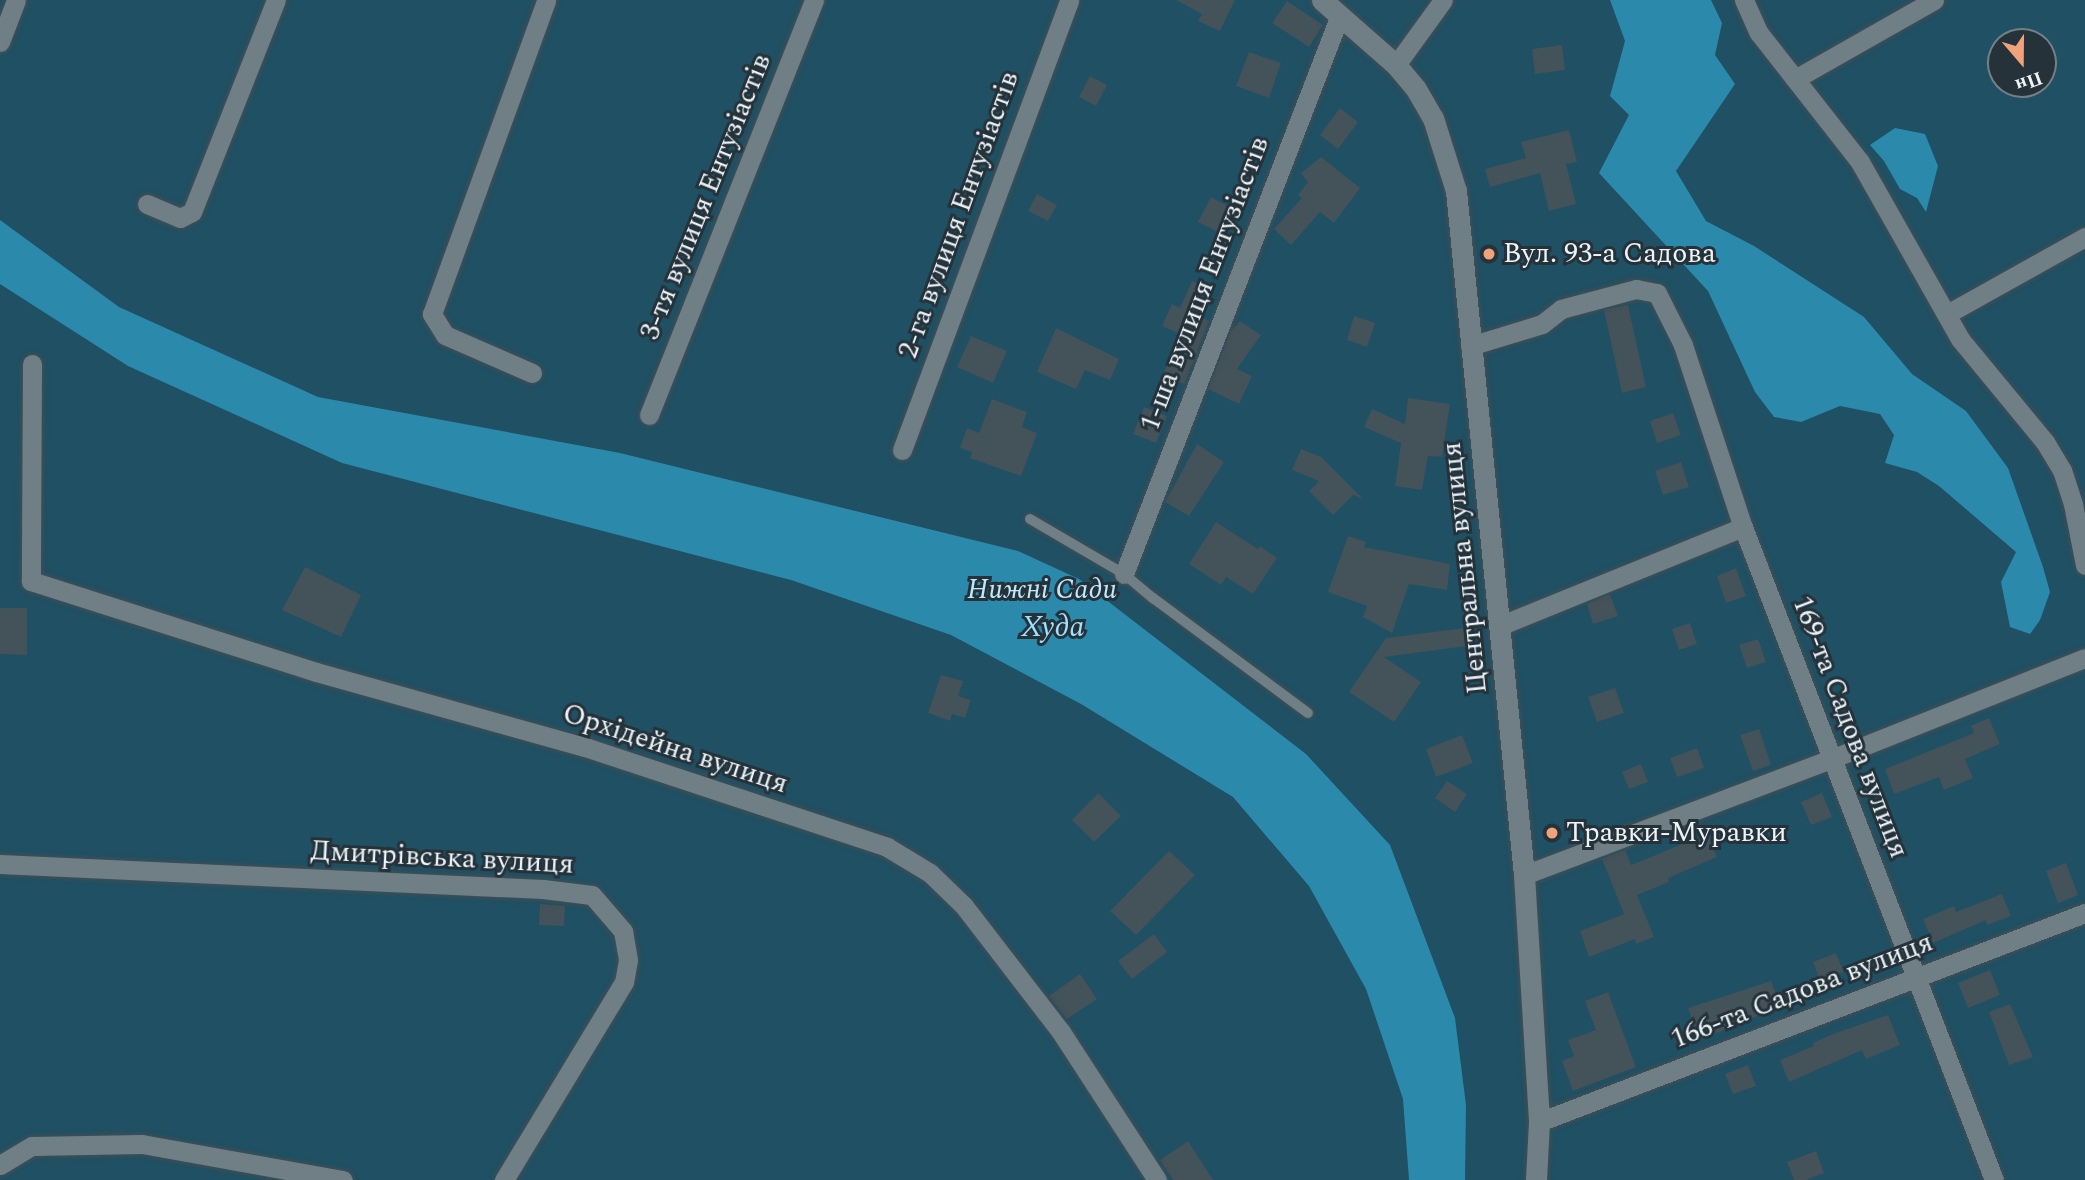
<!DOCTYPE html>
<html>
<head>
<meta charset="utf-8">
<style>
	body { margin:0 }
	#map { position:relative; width:2085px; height:1180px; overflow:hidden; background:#253239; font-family:Spectral,serif }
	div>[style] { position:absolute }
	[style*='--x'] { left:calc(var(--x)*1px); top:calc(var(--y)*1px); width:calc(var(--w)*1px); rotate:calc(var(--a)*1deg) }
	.green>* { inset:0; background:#1f5063 }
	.water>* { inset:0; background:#2b89ac }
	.building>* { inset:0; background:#445259 }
	.roads { filter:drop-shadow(0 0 2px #434e54) drop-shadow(0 0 2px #434e54) }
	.lane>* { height:10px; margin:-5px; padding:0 5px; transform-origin:5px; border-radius:5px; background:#707f86 }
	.street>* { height:19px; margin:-9.5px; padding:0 9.5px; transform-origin:9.5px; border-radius:9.5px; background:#707f86 }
	.secondary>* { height:21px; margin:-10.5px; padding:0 10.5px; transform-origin:10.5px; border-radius:10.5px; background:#707f86 }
	.dots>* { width:19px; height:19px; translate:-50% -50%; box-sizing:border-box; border:4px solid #253239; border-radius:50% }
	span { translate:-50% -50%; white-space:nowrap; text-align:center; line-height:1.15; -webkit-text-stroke:6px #253239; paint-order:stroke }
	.street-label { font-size:28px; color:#ecf4f9 }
	.poi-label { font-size:28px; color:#ecf4f9 }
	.left { translate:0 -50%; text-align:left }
	.park-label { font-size:28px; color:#bee9fd; font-style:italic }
	.water-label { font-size:30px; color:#9fe1ff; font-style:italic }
	.north { position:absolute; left:1987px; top:28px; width:70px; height:70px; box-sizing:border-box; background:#253239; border:2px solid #758086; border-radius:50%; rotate:160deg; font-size:19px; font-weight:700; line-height:28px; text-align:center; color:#ecf4f9 }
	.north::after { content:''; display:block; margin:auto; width:24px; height:32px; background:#f0a27a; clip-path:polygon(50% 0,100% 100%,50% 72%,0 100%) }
</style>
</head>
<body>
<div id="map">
	<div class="green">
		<div style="clip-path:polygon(evenodd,0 0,2085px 0,2085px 1180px,0 1180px,0 0,2001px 42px,2043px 42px,2043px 84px,2001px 84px,2001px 42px)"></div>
	</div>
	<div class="water">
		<div style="clip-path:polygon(1610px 0,1711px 0,1722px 23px,1715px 55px,1735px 84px,1676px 171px,1706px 221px,1754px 246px,1864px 317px,1912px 374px,1966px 411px,2008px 468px,2043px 567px,2050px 592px,2040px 620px,2030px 634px,2010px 627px,2001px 582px,2016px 552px,1939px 486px,1917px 472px,1885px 463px,1894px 435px,1880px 414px,1840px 406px,1801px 422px,1774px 417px,1755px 392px,1708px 291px,1599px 173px,1629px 115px,1610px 96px,1625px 41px)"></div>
		<div style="clip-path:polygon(1895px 128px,1925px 134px,1938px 166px,1926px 212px,1917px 198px,1900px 189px,1884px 161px,1870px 145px)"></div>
		<div style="clip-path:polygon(0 220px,119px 307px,318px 397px,620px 453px,1018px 551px,1079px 579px,1306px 754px,1390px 845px,1455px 1018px,1466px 1105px,1465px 1180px,1409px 1180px,1403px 1099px,1366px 989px,1309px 886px,1233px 797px,1081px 704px,951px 635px,791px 580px,342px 463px,128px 366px,0 284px)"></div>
	</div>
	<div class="building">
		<div style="clip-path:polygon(1176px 0,1235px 0,1220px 31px,1198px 21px,1202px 14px)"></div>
		<div style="clip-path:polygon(1287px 1px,1323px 25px,1309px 47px,1272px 23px)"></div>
		<div style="clip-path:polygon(1562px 45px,1565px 70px,1535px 74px,1532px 49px)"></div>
		<div style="clip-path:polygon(1249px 52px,1281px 63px,1269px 98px,1236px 86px)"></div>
		<div style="clip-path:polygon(1090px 76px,1107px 85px,1096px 106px,1079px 97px)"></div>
		<div style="clip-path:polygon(1340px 108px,1358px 122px,1338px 149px,1320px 135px)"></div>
		<div style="clip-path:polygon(1569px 130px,1577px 162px,1566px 164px,1576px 204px,1549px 211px,1540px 173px,1490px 187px,1485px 169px,1526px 158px,1521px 142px)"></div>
		<div style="clip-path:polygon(1321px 157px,1360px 188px,1334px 223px,1320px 212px,1291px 245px,1274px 229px,1302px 198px,1298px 195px,1308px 182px,1301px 173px)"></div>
		<div style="clip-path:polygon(1037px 194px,1057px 205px,1048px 221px,1028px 211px)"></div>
		<div style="clip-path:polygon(1211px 197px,1237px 211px,1224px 235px,1198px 222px)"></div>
		<div style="clip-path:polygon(1192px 281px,1212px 291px,1200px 317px,1209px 321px,1184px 384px,1163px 376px,1178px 333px,1162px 326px,1172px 304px,1180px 308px)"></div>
		<div style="clip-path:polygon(1628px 305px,1646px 387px,1622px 393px,1604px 310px)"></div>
		<div style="clip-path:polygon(1354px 316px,1375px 323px,1367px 347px,1347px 340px)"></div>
		<div style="clip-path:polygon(1240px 321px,1261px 335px,1237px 369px,1252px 376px,1239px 404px,1208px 389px,1231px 331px)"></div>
		<div style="clip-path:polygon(1056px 328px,1119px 359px,1110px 380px,1085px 370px,1076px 389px,1037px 372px)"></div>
		<div style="clip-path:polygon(971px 336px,1007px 351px,993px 383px,957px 367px)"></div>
		<div style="clip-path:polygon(1408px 398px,1450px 404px,1442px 457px,1428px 456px,1422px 490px,1395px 486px,1401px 443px,1364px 427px,1372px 409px,1405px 424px)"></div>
		<div style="clip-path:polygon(992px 399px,1027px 412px,1022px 427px,1037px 433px,1021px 476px,970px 458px,972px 452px,960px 448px,967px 428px,979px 433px)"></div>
		<div style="clip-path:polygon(1144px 407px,1167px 416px,1156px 443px,1133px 434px)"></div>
		<div style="clip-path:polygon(1673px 413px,1681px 435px,1657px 443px,1650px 421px)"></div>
		<div style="clip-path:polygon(1197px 444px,1224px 462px,1189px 516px,1165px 502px)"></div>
		<div style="clip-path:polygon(1301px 449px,1321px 457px,1363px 499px,1353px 495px,1333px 515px,1309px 491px,1319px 481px,1292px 470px)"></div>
		<div style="clip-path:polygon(1681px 462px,1689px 487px,1663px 495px,1655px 471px)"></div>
		<div style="clip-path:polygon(1216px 522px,1258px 549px,1260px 546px,1277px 558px,1253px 594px,1226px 577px,1221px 585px,1189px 564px)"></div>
		<div style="clip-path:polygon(1348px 536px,1366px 542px,1364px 547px,1450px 564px,1447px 590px,1409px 584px,1392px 633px,1363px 617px,1367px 606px,1328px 592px)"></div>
		<div style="clip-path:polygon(305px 567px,361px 595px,341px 637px,282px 610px)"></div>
		<div style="clip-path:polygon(1736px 568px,1746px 596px,1726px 603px,1717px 576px)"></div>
		<div style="clip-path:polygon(1610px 594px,1618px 616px,1593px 624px,1587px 604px)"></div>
		<div style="clip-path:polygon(0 608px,27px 608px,27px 655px,0 654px)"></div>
		<div style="clip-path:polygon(1690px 623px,1697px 644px,1679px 650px,1672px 629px)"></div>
		<div style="clip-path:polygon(1465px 628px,1467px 646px,1384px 657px,1421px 682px,1394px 722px,1349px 692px,1386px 638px)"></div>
		<div style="clip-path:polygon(1758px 639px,1766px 662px,1747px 668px,1739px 645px)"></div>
		<div style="clip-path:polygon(941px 675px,963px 681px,958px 696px,971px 700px,965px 718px,952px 714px,950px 721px,928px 713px)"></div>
		<div style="clip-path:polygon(1615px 688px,1624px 713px,1597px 722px,1588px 697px)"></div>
		<div style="clip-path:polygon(1989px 718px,2000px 744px,1965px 759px,1973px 778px,1944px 790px,1939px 777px,1894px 794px,1885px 769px,1974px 733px,1971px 726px)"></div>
		<div style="clip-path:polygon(1759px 729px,1771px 765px,1753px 771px,1740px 735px)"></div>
		<div style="clip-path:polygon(1462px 735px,1473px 763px,1436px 777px,1426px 749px)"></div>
		<div style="clip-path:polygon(1697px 748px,1704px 768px,1677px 777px,1670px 758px)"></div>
		<div style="clip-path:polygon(1641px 764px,1648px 782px,1629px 789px,1622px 772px)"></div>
		<div style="clip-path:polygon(1447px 781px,1467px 794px,1455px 812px,1435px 798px)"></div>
		<div style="clip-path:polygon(1098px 793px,1121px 816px,1094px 842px,1072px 820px)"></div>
		<div style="clip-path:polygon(1822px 793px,1832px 817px,1811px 825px,1801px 802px)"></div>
		<div style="clip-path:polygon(1707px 834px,1717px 857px,1668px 878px,1669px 882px,1637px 895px,1654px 937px,1636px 944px,1635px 939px,1589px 957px,1580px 931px,1624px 914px,1602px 859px,1625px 850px,1631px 865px)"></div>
		<div style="clip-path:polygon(1169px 851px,1195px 875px,1136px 935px,1110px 911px)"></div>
		<div style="clip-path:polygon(2066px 863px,2078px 895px,2058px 903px,2046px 871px)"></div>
		<div style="clip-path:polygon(2002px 894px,2011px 916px,1987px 925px,1986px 920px,1933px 943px,1923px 919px,1954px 906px,1956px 912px)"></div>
		<div style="clip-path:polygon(540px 904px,565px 906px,564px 926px,539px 925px)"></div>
		<div style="clip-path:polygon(1154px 934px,1167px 952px,1132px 979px,1118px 961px)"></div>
		<div style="clip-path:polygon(1836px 953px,1844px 972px,1820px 981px,1813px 962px)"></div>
		<div style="clip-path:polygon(1990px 970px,2000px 995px,1968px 1008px,1958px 983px)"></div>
		<div style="clip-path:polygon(1080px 974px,1097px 999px,1067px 1019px,1049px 996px)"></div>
		<div style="clip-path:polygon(1771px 981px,1781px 1006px,1700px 1040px,1688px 1008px)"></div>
		<div style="clip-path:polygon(1608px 992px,1636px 1067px,1573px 1091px,1562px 1061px,1574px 1056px,1568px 1040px,1596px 1030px,1585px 1001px)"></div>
		<div style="clip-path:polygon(2010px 1004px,2033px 1057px,2009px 1065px,1989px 1012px)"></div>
		<div style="clip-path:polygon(1888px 1015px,1900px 1045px,1866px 1059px,1862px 1050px,1789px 1082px,1780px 1060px,1814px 1046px,1813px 1043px,1833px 1034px)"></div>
		<div style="clip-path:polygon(1748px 1065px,1756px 1086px,1733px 1094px,1725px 1074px)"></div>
		<div style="clip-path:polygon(1188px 1141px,1213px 1180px,1173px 1180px,1160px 1160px)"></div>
		<div style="clip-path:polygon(1816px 1151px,1824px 1173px,1806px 1180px,1794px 1180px,1787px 1162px)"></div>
	</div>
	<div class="roads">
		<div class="lane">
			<div style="--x:1030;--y:519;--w:109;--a:30.3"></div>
			<div style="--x:1124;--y:574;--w:38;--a:40"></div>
			<div style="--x:1153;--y:598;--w:193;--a:36.6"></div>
		</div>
		<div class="street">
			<div style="--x:1744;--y:0;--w:36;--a:66"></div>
			<div style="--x:1759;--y:33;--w:164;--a:51.9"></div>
			<div style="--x:1860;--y:162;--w:203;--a:60.5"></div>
			<div style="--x:1960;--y:339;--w:134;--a:50.5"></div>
			<div style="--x:2045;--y:442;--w:33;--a:59"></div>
			<div style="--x:2062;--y:470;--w:36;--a:72"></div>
			<div style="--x:2073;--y:504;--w:62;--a:78.9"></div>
			<div style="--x:0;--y:42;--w:45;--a:-69.1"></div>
			<div style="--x:1396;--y:65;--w:80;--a:-54.1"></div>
			<div style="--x:1795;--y:79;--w:160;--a:-29.6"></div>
			<div style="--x:147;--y:204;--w:36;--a:23"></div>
			<div style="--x:180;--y:218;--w:13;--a:-27"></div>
			<div style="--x:192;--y:212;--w:228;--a:-68.4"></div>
			<div style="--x:1947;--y:314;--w:158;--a:-29.2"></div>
			<div style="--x:1470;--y:346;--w:75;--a:-17"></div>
			<div style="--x:1542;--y:324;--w:24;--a:-38"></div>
			<div style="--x:1561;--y:309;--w:78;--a:-14.9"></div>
			<div style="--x:1636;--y:289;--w:21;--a:11"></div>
			<div style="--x:1657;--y:293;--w:58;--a:63.4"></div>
			<div style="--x:1683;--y:345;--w:192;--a:71.8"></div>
			<div style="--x:1743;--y:527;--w:700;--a:68.97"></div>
			<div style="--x:32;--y:364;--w:217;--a:90.3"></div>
			<div style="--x:31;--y:581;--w:299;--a:17.7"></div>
			<div style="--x:316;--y:672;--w:279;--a:15.6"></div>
			<div style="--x:585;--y:747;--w:318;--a:18.3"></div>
			<div style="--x:887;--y:847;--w:50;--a:31.2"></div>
			<div style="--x:930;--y:873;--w:47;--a:44.1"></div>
			<div style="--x:964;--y:906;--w:159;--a:52.4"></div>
			<div style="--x:1061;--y:1032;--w:176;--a:57"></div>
			<div style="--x:532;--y:373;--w:95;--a:-156.4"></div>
			<div style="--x:445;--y:335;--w:25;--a:-122"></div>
			<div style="--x:432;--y:314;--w:334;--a:-70"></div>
			<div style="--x:649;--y:415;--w:447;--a:-68.3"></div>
			<div style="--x:902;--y:450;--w:480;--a:-69.6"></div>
			<div style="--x:1124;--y:574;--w:599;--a:-68.87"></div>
			<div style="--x:1499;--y:626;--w:263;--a:-22.1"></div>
			<div style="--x:0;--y:864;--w:544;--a:2.64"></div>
			<div style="--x:543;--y:889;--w:49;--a:7"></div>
			<div style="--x:592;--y:895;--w:48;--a:49.3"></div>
			<div style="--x:623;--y:931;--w:29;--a:80"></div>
			<div style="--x:628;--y:960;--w:22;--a:100"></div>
			<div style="--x:624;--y:982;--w:232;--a:121.2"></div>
			<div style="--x:1524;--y:875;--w:328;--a:-20.7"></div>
			<div style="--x:1831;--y:759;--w:273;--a:-21.7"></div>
			<div style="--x:1539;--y:1122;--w:585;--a:-20.95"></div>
			<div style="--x:0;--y:1165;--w:37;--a:-31"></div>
			<div style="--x:32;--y:1146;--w:110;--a:-1"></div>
			<div style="--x:142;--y:1144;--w:204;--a:10.2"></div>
		</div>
		<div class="secondary">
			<div style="--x:1322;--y:0;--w:98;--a:41.3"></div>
			<div style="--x:1396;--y:65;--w:31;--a:50"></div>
			<div style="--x:1416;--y:89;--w:34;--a:60"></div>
			<div style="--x:1433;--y:118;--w:77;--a:72.5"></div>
			<div style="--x:1456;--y:191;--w:687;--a:84.32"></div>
			<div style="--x:1524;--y:875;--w:247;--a:86.5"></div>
			<div style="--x:1539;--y:1122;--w:58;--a:93"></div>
		</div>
	</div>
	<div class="dots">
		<div style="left:1489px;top:254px;background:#f0a27a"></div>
		<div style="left:1552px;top:833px;background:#f0a27a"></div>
	</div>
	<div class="street-label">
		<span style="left:706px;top:197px;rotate:-68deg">3-тя вулиця Ентузіастів</span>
		<span style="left:959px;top:215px;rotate:-70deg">2-га вулиця Ентузіастів</span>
		<span style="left:1205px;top:284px;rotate:-69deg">1-ша вулиця Ентузіастів</span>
		<span style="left:1465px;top:568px;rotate:-96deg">Центральна вулиця</span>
		<span style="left:1850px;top:727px;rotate:69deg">169-та Садова вулиця</span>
		<span style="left:675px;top:749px;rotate:18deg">Орхідейна вулиця</span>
		<span style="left:442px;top:858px;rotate:3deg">Дмитрівська вулиця</span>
		<span style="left:1802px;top:991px;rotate:-21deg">166-та Садова вулиця</span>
	</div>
	<div class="poi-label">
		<span class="left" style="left:1503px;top:254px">Вул. 93-а Садова</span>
		<span class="left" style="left:1566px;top:833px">Травки-Муравки</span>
	</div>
	<div class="park-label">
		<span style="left:1042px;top:590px">Нижні Сади</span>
	</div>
	<div class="water-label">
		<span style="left:1053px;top:627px">Худа</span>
	</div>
	<div class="north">Пн</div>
</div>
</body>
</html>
